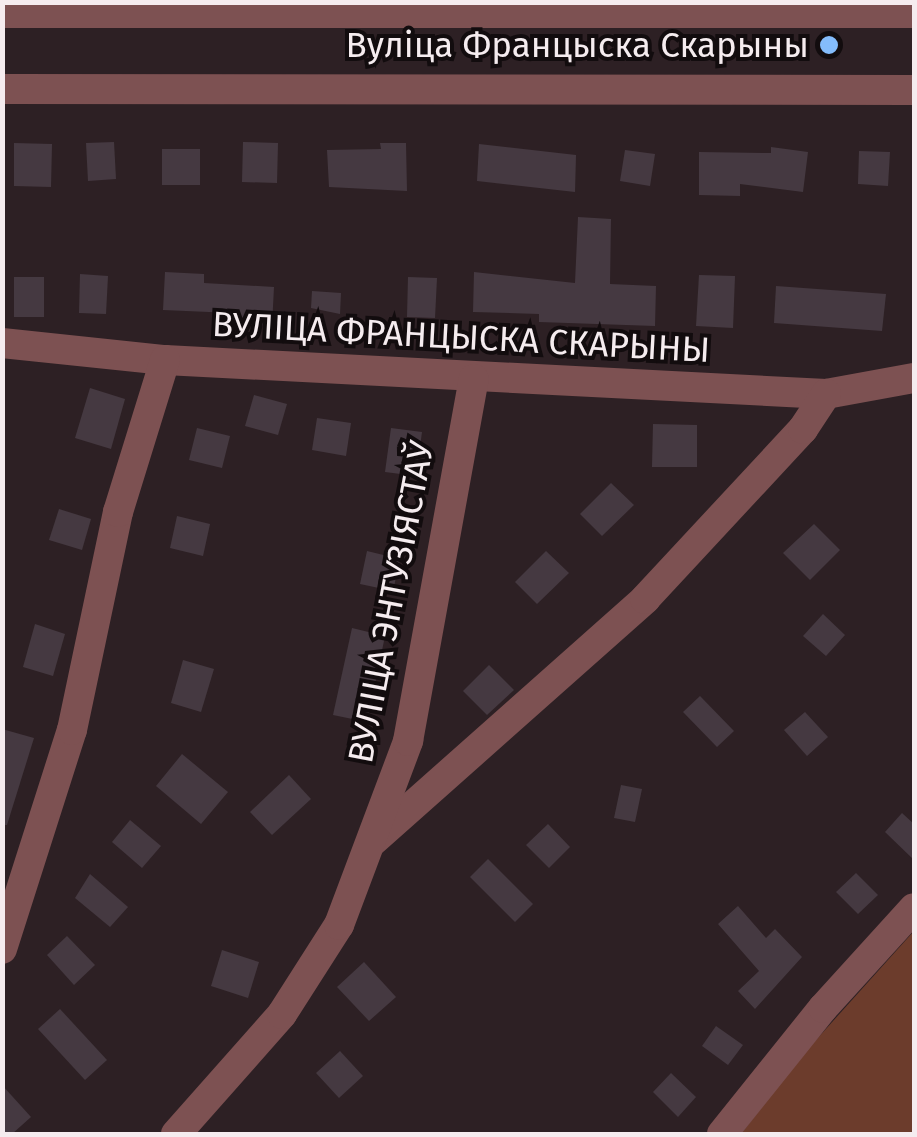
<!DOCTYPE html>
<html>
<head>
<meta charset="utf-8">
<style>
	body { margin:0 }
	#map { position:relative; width:917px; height:1137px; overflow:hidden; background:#2d2024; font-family:"Fira Sans",sans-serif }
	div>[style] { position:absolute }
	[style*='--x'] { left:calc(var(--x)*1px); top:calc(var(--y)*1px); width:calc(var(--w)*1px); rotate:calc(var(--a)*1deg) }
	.forest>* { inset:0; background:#6c3c2c }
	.building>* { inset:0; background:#453941 }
	.minor>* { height:30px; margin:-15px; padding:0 15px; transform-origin:15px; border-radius:15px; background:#7d5152 }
	.dots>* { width:28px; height:28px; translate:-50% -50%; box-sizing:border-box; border:5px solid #120c0e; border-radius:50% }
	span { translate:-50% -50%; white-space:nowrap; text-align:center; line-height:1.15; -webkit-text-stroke:8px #120c0e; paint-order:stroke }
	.poi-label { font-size:35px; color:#f5ecef }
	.right { translate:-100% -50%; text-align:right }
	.street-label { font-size:35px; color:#f5ecef }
	.frame { position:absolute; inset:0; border:5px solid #f5ecef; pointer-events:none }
</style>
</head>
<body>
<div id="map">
	<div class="forest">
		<div style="clip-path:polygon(914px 931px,914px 1134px,741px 1134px,798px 1060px)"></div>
	</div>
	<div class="building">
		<div style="clip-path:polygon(114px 142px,116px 179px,88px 181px,86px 143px)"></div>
		<div style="clip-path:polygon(243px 142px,278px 143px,277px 183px,242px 182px)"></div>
		<div style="clip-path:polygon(14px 143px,52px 144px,51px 187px,14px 186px)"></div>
		<div style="clip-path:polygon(380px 143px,406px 143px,407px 191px,329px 187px,327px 150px,381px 149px)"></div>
		<div style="clip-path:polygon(479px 144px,576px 155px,575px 192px,477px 181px)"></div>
		<div style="clip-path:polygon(771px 147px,808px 152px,803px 192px,740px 184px,740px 196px,699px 195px,699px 152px,771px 153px)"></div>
		<div style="clip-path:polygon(162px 149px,200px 149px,200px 185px,162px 185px)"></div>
		<div style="clip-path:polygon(625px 150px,655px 154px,650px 186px,620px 181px)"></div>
		<div style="clip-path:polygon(859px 151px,890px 152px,888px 186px,858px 184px)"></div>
		<div style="clip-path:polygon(578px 217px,611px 219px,610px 284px,656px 286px,655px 326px,539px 322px,539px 314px,473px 312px,474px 272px,575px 283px)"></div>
		<div style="clip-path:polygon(165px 272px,204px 274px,204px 283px,274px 287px,272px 326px,232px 324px,232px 313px,163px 310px)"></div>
		<div style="clip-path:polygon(80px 274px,108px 276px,106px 314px,79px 313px)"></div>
		<div style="clip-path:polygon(699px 275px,735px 276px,733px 328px,696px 326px)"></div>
		<div style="clip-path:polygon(14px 277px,44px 277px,44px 317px,14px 317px)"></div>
		<div style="clip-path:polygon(408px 277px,437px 278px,435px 318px,407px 317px)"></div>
		<div style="clip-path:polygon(776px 286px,886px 294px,882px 331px,774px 323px)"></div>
		<div style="clip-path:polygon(312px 291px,341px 293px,340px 314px,311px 308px)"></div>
		<div style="clip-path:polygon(90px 388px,125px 399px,111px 449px,75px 438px)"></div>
		<div style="clip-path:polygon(254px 395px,287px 404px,278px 435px,245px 426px)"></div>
		<div style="clip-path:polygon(317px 418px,351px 423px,346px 456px,312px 450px)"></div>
		<div style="clip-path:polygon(653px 424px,697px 425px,697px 467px,652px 467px)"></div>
		<div style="clip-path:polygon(197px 428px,230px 436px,222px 468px,189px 460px)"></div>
		<div style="clip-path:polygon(391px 428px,422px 432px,416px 476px,385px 472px)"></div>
		<div style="clip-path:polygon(611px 483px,634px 505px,602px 536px,580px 514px)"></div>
		<div style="clip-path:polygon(59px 509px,91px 519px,82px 550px,49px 540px)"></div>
		<div style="clip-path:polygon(177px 516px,210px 524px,203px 556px,170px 548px)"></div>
		<div style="clip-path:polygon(814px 524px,840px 550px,810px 580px,783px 553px)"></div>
		<div style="clip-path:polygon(367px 551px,400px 559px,393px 591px,360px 584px)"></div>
		<div style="clip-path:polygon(546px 551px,569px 573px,537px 604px,515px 582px)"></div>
		<div style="clip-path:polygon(823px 614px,845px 635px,826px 656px,803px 636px)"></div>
		<div style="clip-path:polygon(35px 624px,65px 634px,53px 676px,23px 667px)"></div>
		<div style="clip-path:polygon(352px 628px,385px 636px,367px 722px,333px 715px)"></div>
		<div style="clip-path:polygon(183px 660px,214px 669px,201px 712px,171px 703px)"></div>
		<div style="clip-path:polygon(489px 665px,514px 690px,487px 715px,463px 691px)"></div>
		<div style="clip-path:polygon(700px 696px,734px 731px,717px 747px,683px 712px)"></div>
		<div style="clip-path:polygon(805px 712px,828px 737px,807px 756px,784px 730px)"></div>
		<div style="clip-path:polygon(2px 729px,34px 738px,7px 825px,2px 825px)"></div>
		<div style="clip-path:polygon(182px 754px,228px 792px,201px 824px,156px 786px)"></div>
		<div style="clip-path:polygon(289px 775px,311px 799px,272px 835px,250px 812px)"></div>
		<div style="clip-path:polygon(621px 785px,642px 789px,635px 822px,614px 818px)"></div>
		<div style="clip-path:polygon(902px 813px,914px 824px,914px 860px,885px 832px)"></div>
		<div style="clip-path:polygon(130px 820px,161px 846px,142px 868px,112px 842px)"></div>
		<div style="clip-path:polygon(548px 824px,570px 847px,549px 868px,526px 845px)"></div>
		<div style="clip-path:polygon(488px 859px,533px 904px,515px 922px,470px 877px)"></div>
		<div style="clip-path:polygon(856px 873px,878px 895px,858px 914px,836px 892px)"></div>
		<div style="clip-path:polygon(90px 874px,128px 907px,110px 927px,75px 898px)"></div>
		<div style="clip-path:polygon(738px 906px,766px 938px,775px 929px,802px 957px,755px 1009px,738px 991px,759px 971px,718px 924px)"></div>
		<div style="clip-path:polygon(67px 936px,95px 965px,74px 985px,47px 955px)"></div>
		<div style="clip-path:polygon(222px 950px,259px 962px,248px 998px,211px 986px)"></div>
		<div style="clip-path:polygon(364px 962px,396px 997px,369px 1021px,337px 987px)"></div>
		<div style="clip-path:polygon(60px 1009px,107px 1060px,85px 1080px,38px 1029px)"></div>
		<div style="clip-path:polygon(716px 1026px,743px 1045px,728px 1065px,702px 1046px)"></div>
		<div style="clip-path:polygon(340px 1051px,363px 1076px,339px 1098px,316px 1073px)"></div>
		<div style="clip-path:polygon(671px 1073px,696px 1097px,678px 1117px,653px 1092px)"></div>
		<div style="clip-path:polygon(2px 1085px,31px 1117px,12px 1134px,2px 1134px)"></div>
	</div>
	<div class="minor">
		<div style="--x:2;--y:13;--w:912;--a:0"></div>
		<div style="--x:2;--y:89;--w:912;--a:0.06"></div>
		<div style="--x:2;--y:343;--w:164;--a:6"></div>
		<div style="--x:165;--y:360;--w:662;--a:2.94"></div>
		<div style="--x:826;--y:394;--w:89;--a:-10.3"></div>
		<div style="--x:374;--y:840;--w:363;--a:-41.6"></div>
		<div style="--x:645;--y:599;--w:232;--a:-47.1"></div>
		<div style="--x:803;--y:429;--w:42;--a:-56.7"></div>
		<div style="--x:2;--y:949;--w:230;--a:-72.3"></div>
		<div style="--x:72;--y:730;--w:223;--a:-78.1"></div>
		<div style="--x:118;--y:512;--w:159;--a:-72.8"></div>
		<div style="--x:176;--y:1134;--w:160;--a:-48.5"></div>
		<div style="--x:282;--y:1014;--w:106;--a:-57.4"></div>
		<div style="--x:339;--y:925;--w:197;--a:-69.4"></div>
		<div style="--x:408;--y:741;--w:368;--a:-79.7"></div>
		<div style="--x:722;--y:1134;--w:161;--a:-51.3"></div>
		<div style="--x:823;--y:1008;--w:135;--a:-47.7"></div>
	</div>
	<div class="dots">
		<div style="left:829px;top:45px;background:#84bcfb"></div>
	</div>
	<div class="poi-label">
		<span class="right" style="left:809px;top:45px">Вуліца Францыска Скарыны</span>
	</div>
	<div class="street-label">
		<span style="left:461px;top:337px;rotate:3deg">ВУЛІЦА ФРАНЦЫСКА СКАРЫНЫ</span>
		<span style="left:391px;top:602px;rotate:-79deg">ВУЛІЦА ЭНТУЗІЯСТАЎ</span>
	</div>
	<div class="frame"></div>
</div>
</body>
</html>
